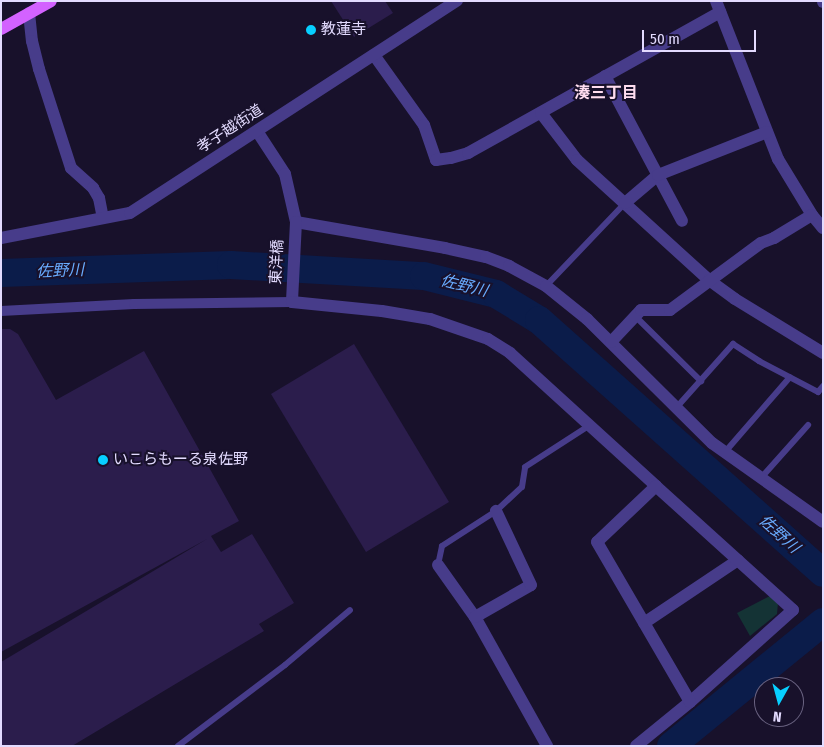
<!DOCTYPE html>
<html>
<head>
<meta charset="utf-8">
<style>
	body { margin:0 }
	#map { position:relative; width:824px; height:747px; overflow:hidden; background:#18112b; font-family:"Fira Sans Condensed","Noto Sans JP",sans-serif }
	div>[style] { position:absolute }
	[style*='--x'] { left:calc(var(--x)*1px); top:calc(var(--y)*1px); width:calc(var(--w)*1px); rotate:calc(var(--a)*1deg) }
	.green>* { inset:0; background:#143335 }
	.river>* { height:28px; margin:-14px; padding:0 14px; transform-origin:14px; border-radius:14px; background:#0b1c4a }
	.building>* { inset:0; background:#2b1d4c }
	.service>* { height:6px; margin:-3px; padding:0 3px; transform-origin:3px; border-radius:3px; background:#473c8a }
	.pedestrian>* { height:10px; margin:-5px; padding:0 5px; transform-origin:5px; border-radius:5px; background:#473c8a }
	.minor>* { height:12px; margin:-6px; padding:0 6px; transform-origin:6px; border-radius:6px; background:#473c8a }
	.primary>* { height:12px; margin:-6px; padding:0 6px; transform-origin:6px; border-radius:6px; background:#d362ff }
	.dots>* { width:14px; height:14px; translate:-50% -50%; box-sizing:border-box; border:2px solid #18112b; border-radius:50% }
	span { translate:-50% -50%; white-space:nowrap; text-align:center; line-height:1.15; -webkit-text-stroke:4px #18112b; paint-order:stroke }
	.poi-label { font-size:15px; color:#e3dbff }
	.left { translate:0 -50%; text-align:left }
	.street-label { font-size:15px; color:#e3dbff }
	.neighbourhood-label { font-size:16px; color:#ffddf0; font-weight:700 }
	.water-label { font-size:16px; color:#69acff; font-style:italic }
	.frame { position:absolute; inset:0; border:2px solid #e3dbff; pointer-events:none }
	.north { position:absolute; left:754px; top:677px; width:50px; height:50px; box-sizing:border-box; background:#18112b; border:1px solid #696280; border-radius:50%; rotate:187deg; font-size:14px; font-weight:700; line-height:20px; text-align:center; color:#e3dbff }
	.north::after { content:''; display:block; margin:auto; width:18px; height:22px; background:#07cfff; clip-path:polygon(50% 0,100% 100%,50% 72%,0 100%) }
	.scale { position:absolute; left:642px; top:30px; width:114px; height:22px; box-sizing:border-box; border:2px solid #e3dbff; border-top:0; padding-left:6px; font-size:15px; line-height:18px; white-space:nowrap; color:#e3dbff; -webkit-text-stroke:4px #18112b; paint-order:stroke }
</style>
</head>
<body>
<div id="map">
	<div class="green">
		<div style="clip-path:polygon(770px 596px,778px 603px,777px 614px,750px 636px,737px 613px)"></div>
	</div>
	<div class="river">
		<div style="--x:1;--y:273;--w:230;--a:-2"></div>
		<div style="--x:231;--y:265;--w:193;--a:3.3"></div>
		<div style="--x:424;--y:276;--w:74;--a:14"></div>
		<div style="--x:496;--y:294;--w:50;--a:31.2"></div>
		<div style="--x:539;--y:320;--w:380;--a:41.7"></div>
		<div style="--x:671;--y:746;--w:196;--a:-39.2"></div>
	</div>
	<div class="building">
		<div style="clip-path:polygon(331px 1px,385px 1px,393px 13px,354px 37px)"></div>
		<div style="clip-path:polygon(1px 329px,10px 329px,18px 334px,56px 400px,144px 351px,239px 521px,211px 536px,221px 552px,252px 534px,294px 603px,259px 624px,264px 631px,72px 746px,1px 746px,1px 662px,207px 539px,1px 652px)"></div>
		<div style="clip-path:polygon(354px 344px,449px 502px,366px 552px,271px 394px)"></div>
	</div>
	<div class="service">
		<div style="--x:546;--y:286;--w:115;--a:-46.4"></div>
		<div style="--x:635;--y:316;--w:93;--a:44.6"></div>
		<div style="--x:676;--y:408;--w:86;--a:-48.3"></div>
		<div style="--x:733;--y:344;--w:31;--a:33"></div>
		<div style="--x:759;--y:361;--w:67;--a:27.7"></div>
		<div style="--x:818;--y:392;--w:8;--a:-50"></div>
		<div style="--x:725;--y:452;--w:99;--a:-49.1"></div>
		<div style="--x:761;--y:478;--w:71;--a:-48.4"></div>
		<div style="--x:438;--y:565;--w:19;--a:-78"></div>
		<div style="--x:442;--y:546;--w:64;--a:-32.9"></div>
		<div style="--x:496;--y:511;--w:35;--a:-43"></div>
		<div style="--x:522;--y:487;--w:20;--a:-81"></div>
		<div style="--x:525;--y:467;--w:77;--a:-32.9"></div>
		<div style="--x:178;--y:746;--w:134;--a:-37.1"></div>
		<div style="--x:285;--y:665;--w:85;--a:-40.2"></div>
	</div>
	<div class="pedestrian">
		<div style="--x:1;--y:311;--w:133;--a:-3"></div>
		<div style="--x:134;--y:304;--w:158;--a:-0.7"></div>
	</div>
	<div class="minor">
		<div style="--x:716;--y:1;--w:170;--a:68.6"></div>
		<div style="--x:778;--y:159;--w:66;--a:58.7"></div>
		<div style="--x:812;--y:215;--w:17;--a:50"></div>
		<div style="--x:823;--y:1;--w:1;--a:90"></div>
		<div style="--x:29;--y:13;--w:28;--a:84"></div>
		<div style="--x:32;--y:41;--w:29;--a:76"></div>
		<div style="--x:39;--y:69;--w:104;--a:72.1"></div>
		<div style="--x:71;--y:168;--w:30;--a:42"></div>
		<div style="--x:93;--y:188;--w:12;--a:59"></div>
		<div style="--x:99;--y:198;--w:20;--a:79"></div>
		<div style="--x:374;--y:55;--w:86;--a:54.5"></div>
		<div style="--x:424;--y:125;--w:37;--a:71"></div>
		<div style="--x:436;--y:160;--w:15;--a:-8"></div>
		<div style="--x:451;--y:158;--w:18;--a:-16"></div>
		<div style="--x:468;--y:153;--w:289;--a:-29.2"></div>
		<div style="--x:605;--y:76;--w:164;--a:62"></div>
		<div style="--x:541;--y:113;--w:59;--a:52.5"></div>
		<div style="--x:577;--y:160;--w:178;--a:42.3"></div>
		<div style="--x:709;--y:280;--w:32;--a:36"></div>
		<div style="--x:735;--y:299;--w:103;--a:31.5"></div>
		<div style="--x:257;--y:131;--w:51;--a:56.9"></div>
		<div style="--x:285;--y:174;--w:49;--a:77.1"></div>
		<div style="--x:296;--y:222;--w:151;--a:9.9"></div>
		<div style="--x:445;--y:248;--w:42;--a:12.4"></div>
		<div style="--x:486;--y:257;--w:25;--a:21"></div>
		<div style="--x:509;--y:266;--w:42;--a:28.4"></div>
		<div style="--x:546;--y:286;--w:53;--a:38.8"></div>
		<div style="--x:587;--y:319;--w:176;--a:44.8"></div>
		<div style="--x:712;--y:443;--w:136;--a:35.4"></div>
		<div style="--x:625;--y:203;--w:43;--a:-40.3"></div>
		<div style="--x:658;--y:175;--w:117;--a:-21.5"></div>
		<div style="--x:296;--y:222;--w:80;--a:92.9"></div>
		<div style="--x:292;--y:302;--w:90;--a:5.7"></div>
		<div style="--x:382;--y:311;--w:49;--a:9.5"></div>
		<div style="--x:430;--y:319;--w:61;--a:19"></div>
		<div style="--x:488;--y:339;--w:26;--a:32"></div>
		<div style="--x:510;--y:353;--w:197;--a:42.3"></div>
		<div style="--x:1;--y:238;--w:131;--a:-11"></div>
		<div style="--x:130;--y:213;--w:390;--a:-33"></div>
		<div style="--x:611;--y:342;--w:44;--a:-46.8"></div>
		<div style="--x:641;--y:310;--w:29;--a:0"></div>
		<div style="--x:670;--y:310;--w:113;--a:-36.4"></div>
		<div style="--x:761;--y:243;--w:14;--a:-21"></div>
		<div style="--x:774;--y:238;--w:44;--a:-31.2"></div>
		<div style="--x:438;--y:565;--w:64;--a:54.6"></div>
		<div style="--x:475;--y:617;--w:148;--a:60.8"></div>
		<div style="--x:475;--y:617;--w:64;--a:-29.7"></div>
		<div style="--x:531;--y:585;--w:82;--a:-115.3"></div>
		<div style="--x:644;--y:623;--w:113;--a:-33.8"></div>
		<div style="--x:636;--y:746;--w:70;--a:-39.2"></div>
		<div style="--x:690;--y:702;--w:138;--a:-41.8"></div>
		<div style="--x:793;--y:610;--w:185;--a:-137.9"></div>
		<div style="--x:656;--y:486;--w:81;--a:136.5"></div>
		<div style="--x:597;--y:542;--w:185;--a:59.8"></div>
	</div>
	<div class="primary">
		<div style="--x:1;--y:29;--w:57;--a:-29.2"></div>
	</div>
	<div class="dots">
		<div style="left:311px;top:30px;background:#07cfff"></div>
		<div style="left:103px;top:460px;background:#07cfff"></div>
	</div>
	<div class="poi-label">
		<span class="left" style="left:321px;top:30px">教蓮寺</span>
		<span class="left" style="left:113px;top:460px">いこらもーる泉佐野</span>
	</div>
	<div class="street-label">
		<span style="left:230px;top:129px;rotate:-33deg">孝子越街道</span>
		<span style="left:277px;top:262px;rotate:-87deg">東洋橋</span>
	</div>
	<div class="neighbourhood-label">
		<span style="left:606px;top:93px">湊三丁目</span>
	</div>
	<div class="water-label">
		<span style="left:60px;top:271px;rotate:-2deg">佐野川</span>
		<span style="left:464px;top:286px;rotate:14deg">佐野川</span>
		<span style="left:779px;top:534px;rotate:42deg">佐野川</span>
	</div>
	<div class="frame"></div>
	<div class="north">N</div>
	<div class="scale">50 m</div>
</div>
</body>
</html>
